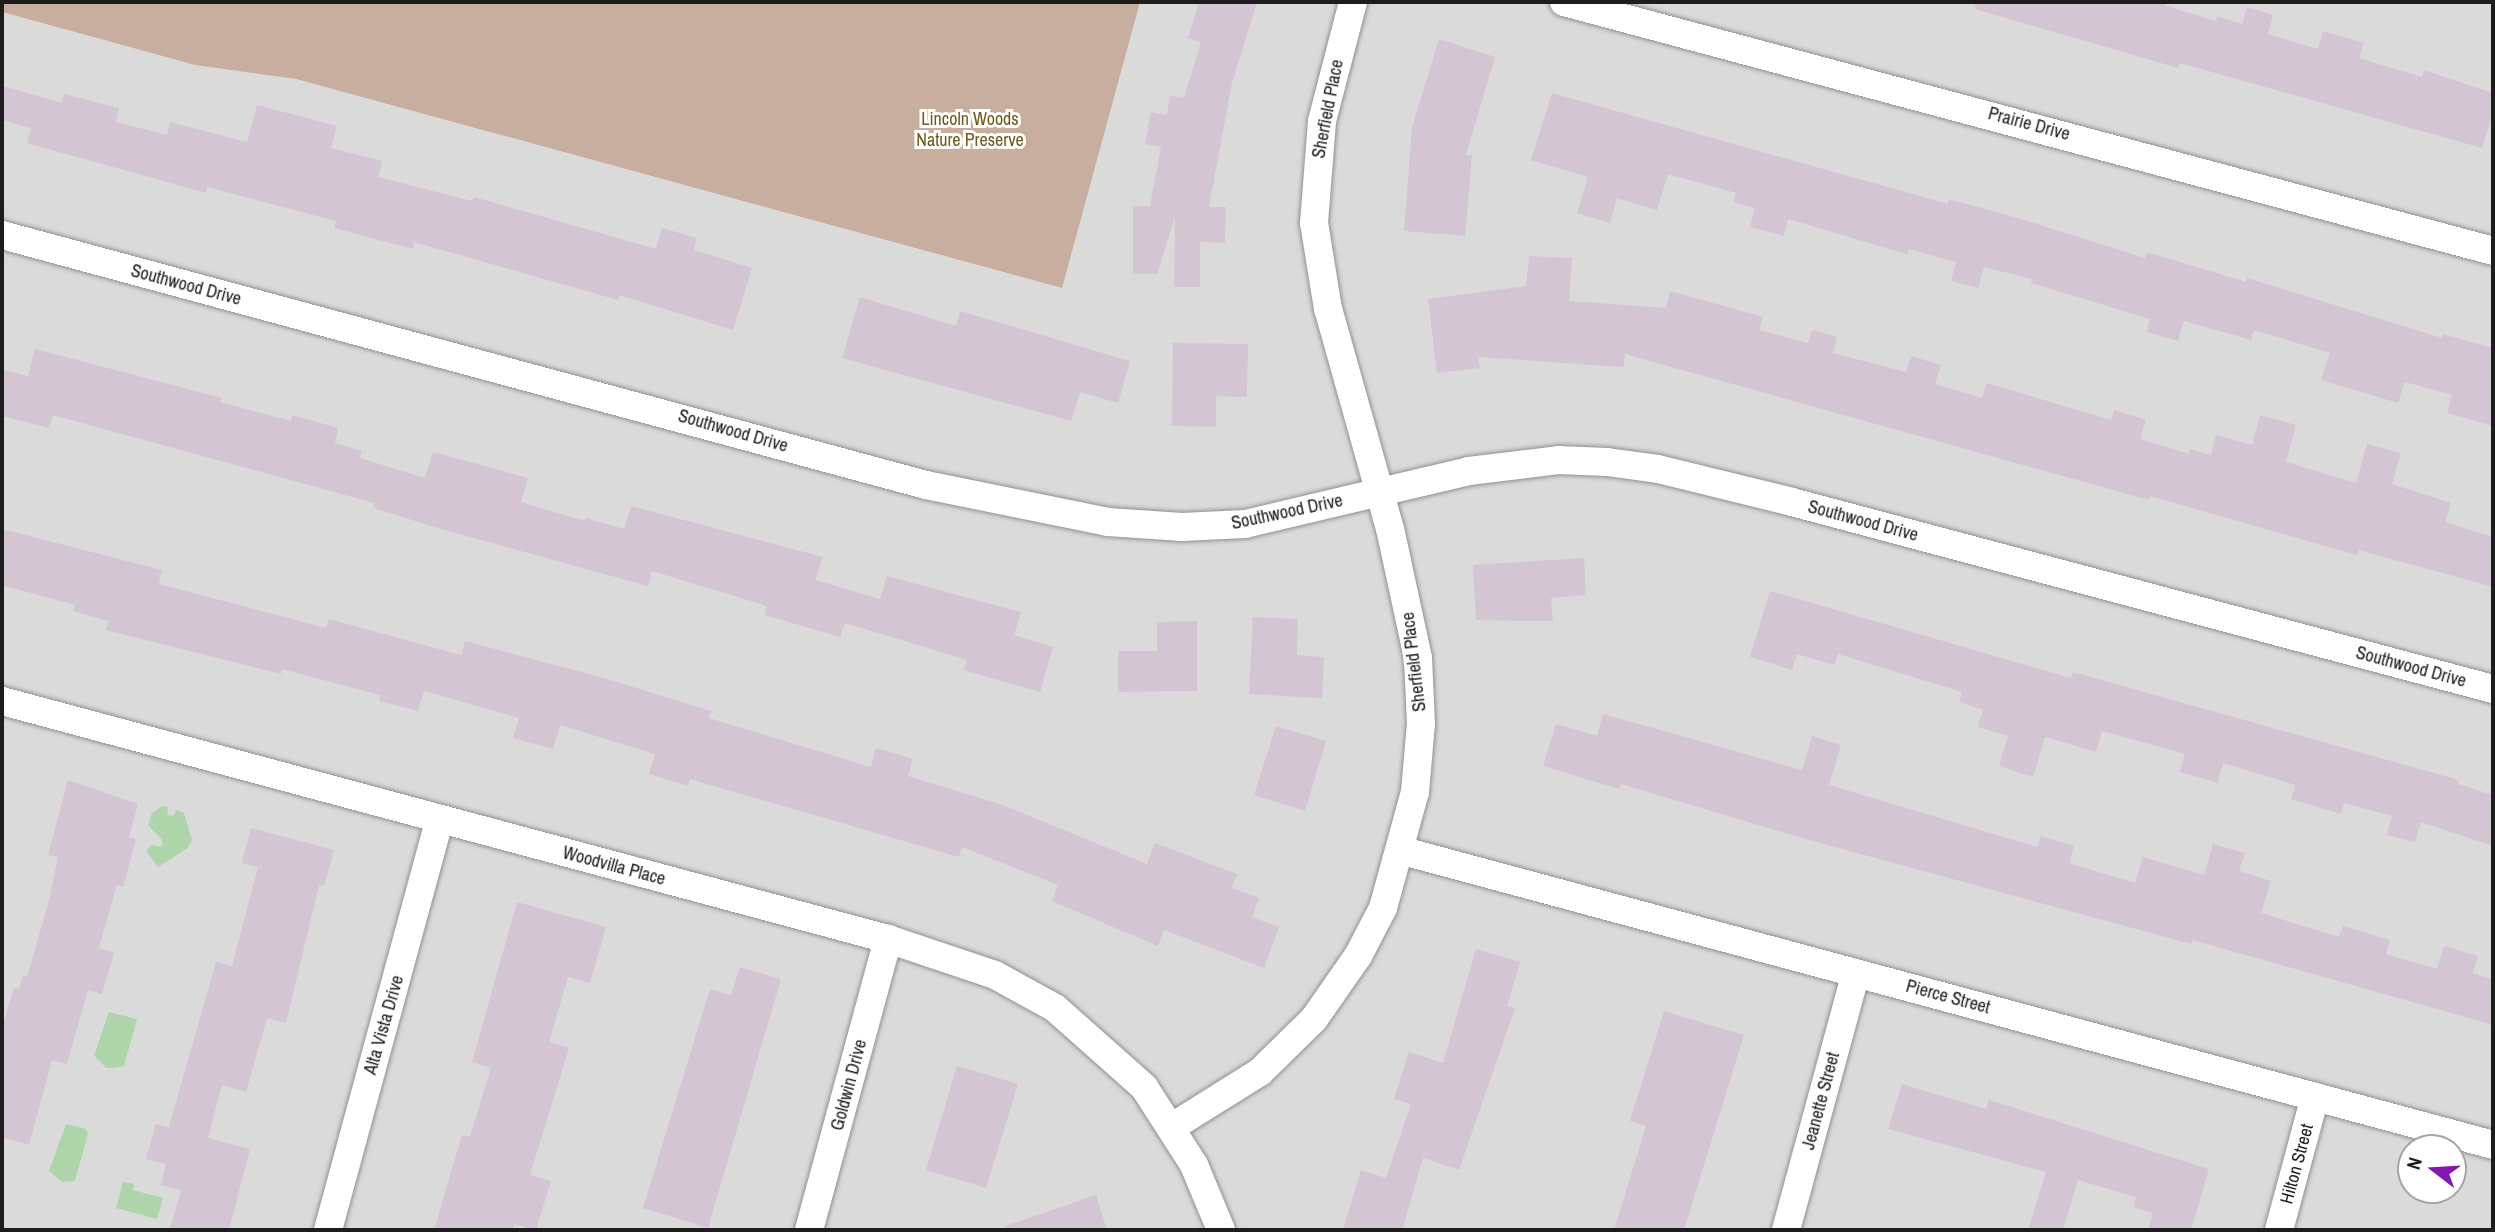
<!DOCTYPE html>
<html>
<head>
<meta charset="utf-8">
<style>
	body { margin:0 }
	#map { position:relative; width:2495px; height:1232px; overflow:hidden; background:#ede4ea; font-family:"Archivo Narrow",sans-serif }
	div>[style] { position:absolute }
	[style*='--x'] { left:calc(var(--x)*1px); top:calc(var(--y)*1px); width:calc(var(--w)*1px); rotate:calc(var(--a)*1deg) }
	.residential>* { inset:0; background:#dbdadb }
	.forest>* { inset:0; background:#c7ae9e }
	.water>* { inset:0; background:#aed5aa }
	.building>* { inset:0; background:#d3c5d1 }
	.roads { filter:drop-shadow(0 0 2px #919191) drop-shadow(0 0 2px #919191) }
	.minor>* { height:28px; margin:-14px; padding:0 14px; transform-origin:14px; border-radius:14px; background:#fff }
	span { translate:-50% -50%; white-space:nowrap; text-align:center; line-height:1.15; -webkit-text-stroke:6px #fff; paint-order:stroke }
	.street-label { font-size:18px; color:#1d1d1d }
	.park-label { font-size:18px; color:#6d5919 }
	.frame { position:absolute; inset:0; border:4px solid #1d1d1d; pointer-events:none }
	.north { position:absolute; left:2397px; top:1134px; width:70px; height:70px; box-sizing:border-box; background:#fff; border:2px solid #a5a5a5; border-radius:50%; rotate:287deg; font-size:19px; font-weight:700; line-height:28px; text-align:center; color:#1d1d1d }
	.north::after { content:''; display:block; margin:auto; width:24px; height:32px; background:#8018b2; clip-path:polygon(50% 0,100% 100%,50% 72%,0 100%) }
</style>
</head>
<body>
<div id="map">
	<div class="residential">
		<div style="clip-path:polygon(evenodd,1140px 2px,2493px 2px,2493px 1230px,2px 1230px,2px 12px,195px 65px,296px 79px,1061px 288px,1140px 2px,2411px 1148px,2453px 1148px,2453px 1190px,2411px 1190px,2411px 1148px)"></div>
	</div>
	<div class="forest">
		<div style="clip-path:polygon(2px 2px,1140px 2px,1062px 288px,296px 79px,195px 65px,2px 12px)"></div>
	</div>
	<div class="water">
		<div style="clip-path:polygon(162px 806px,168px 807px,167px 815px,173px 816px,177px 810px,184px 813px,192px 840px,188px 848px,158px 867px,146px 851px,152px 845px,162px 847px,162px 840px,148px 825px,152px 813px)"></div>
		<div style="clip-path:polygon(109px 1012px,137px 1019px,124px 1066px,114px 1068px,106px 1068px,94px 1055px)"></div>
		<div style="clip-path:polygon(66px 1124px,86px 1129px,88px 1134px,75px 1181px,62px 1182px,49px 1171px)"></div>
		<div style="clip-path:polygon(123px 1182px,134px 1184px,133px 1190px,163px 1198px,157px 1219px,116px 1208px)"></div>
	</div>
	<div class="building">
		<div style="clip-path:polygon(1199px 2px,1257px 2px,1232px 83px,1209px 207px,1226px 207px,1225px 243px,1200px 242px,1200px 287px,1174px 287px,1175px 217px,1157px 274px,1133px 274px,1133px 206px,1150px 206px,1161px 147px,1145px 144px,1151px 112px,1167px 115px,1170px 96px,1184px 98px,1201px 42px,1188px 38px)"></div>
		<div style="clip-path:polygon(1976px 2px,2167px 2px,2166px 6px,2216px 21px,2217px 16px,2242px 24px,2247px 7px,2273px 15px,2268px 34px,2318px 49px,2323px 31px,2364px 43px,2359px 58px,2422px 77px,2424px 70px,2493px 93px,2493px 112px,2482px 148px,2180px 63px,2178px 68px,1975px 9px)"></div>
		<div style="clip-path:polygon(1439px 39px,1495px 57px,1466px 155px,1472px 155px,1465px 236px,1404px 231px,1412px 128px)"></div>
		<div style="clip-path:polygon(2px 86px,62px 103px,64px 94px,119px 108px,116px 122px,167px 135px,170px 122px,247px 142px,257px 105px,337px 126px,331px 148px,382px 161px,378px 177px,472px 201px,474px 197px,656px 249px,662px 228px,697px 238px,694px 250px,752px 268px,733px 330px,619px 295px,618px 300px,414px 242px,413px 249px,334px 228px,336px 221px,207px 187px,206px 193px,27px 143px,31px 128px,2px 120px)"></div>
		<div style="clip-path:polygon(1552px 93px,1948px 204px,1949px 199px,2024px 220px,2145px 258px,2147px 252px,2246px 282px,2247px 278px,2442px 338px,2443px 334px,2493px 348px,2493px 426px,2447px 413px,2452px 395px,2405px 382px,2398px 403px,2321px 380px,2330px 353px,2254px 330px,2251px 340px,2184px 321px,2178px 341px,2147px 332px,2150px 319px,2031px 283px,2032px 279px,1984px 267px,1978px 288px,1951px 281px,1956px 262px,1909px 249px,1907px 254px,1788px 219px,1784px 236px,1750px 227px,1755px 208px,1733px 202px,1736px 193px,1668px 174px,1657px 210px,1617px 198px,1610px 223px,1577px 213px,1588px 177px,1531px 160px)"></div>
		<div style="clip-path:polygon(1529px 256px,1572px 258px,1569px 301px,1666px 308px,1670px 291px,1763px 317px,1759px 330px,1808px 343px,1812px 330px,1837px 337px,1833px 353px,1906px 372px,1911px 356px,1941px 365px,1935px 384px,1982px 398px,1987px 383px,2111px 420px,2114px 410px,2146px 420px,2140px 439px,2189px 454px,2190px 449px,2211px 455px,2216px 435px,2252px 445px,2260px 415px,2296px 425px,2286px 462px,2356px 483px,2367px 444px,2401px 453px,2392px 484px,2451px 503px,2445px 522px,2493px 537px,2493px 587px,2359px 550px,2357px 555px,2150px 496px,2149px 500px,1625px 354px,1624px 367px,1478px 357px,1480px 368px,1437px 373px,1428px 299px,1526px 286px)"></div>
		<div style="clip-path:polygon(860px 297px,956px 326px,960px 311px,1130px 361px,1118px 403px,1080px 392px,1071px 421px,842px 358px)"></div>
		<div style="clip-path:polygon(1173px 343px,1248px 344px,1247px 397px,1216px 396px,1216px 427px,1172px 426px)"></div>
		<div style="clip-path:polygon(35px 349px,222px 398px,220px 402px,291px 421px,292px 415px,338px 428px,335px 443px,362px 451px,360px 458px,425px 478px,433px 452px,528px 478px,521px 502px,584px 521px,586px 518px,624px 529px,631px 506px,823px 557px,815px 580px,880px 599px,887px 576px,1021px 612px,1014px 635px,1053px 647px,1040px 692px,964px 670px,967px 660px,845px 623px,840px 637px,765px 615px,767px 606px,652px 571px,648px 586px,448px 531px,373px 508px,374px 503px,53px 415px,49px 428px,2px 416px,2px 369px,28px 376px)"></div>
		<div style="clip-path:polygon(2px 529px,162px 570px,159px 584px,326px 628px,329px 619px,461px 655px,465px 641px,604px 678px,711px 711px,709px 718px,871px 767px,876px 748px,913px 759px,908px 776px,1000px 804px,1147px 864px,1155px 843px,1237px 874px,1232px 888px,1259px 898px,1252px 917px,1279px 927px,1264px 968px,1164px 930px,1158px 946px,1052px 901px,1058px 885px,962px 847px,959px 857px,690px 779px,688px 786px,649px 774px,655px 754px,560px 725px,553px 749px,513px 738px,519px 718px,424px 691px,418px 711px,379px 701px,380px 695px,282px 669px,281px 674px,106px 630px,108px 621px,73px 611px,75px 605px,2px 585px)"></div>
		<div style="clip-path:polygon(1584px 558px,1586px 595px,1551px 598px,1553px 621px,1476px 620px,1473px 565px)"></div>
		<div style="clip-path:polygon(1770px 591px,2071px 678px,2073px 672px,2459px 780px,2458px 784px,2493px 795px,2493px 846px,2421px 822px,2415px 842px,2387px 835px,2392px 816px,2344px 803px,2341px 814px,2291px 799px,2295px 785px,2223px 763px,2218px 783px,2180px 772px,2185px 754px,2102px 731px,2096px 752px,2045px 737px,2033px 777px,1999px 766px,2008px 736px,1978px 727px,1983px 710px,1959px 702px,1962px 692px,1838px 654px,1834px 665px,1797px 654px,1792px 670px,1750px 657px)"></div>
		<div style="clip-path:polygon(1253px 617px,1298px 619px,1297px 655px,1324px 657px,1322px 698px,1249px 694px)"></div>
		<div style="clip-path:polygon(1197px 621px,1197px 691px,1118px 692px,1118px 651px,1157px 651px,1157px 622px)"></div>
		<div style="clip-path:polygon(1603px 714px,1802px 770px,1812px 736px,1841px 745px,1829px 785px,2037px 847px,2041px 836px,2074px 846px,2069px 863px,2135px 883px,2143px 857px,2204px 875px,2213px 844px,2245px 853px,2239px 871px,2271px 881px,2261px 913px,2339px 937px,2343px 926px,2390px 940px,2386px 954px,2437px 969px,2444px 946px,2478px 956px,2473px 973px,2493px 980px,2493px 1025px,2193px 940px,2191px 944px,1802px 838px,1621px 784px,1619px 789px,1543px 766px,1556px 724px,1597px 736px)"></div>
		<div style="clip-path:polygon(1276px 726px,1326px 741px,1305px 811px,1254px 795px)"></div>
		<div style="clip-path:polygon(68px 780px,138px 804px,129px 837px,136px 839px,123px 887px,117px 885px,99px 948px,114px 953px,102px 994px,88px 990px,67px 1064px,52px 1060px,29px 1145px,2px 1137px,2px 1029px,14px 988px,19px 989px,23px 976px,27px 977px,48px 904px,58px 857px,48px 855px)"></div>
		<div style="clip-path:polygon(251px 828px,334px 850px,324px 886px,319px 885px,286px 1023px,267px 1018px,246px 1092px,222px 1085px,208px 1138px,250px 1149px,229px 1230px,170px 1230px,181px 1190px,161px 1185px,166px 1164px,146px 1159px,156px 1124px,169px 1127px,216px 962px,232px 966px,258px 867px,242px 863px)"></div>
		<div style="clip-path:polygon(517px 902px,606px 927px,590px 983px,568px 977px,549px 1042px,569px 1048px,530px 1175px,551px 1181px,536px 1230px,514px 1224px,512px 1230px,434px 1230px,462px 1135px,470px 1137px,491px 1068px,472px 1062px)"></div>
		<div style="clip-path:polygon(1476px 949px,1520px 962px,1507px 1006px,1515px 1008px,1459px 1170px,1423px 1158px,1402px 1230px,1343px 1230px,1361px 1170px,1386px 1178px,1411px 1104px,1394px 1099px,1409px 1052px,1443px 1063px)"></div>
		<div style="clip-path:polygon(740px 967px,781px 979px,708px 1228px,643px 1208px,710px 989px,731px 995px)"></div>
		<div style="clip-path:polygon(1664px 1011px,1744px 1035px,1684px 1230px,1614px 1230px,1646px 1126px,1630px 1121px)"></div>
		<div style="clip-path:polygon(957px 1066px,1018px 1084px,986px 1188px,926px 1170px)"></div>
		<div style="clip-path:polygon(1902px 1084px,1986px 1109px,1989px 1100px,2209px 1169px,2191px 1230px,2148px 1230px,2153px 1213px,2133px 1207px,2136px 1197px,2078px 1180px,2063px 1230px,2028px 1230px,2046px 1172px,1888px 1129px)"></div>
		<div style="clip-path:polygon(1096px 1195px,1107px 1230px,1007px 1230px,1006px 1226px)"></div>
	</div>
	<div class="roads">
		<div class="minor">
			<div style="--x:1564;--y:2;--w:962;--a:15"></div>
			<div style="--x:2;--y:235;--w:957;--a:15.14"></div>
			<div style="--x:926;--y:485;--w:186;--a:11.5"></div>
			<div style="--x:1108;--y:522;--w:74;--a:3.9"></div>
			<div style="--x:1182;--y:527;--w:63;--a:-2.7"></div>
			<div style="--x:1245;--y:524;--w:230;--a:-13.3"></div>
			<div style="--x:1469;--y:471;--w:90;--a:-7"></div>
			<div style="--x:1558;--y:460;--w:49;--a:2.3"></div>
			<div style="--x:1607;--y:462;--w:51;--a:7.8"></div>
			<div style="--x:1658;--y:469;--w:138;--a:13.8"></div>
			<div style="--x:1792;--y:502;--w:726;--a:14.94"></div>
			<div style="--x:2;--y:701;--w:917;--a:15.04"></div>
			<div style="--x:888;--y:939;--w:113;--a:18.6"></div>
			<div style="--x:995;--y:975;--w:68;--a:28.8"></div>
			<div style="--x:1055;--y:1008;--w:119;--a:41.6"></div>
			<div style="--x:1144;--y:1087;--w:93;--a:57.3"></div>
			<div style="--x:1194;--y:1165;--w:70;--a:67.4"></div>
			<div style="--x:1403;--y:851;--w:1129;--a:15.09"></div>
			<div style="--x:1172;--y:1127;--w:104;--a:-32"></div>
			<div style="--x:1260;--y:1072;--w:76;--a:-44.5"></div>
			<div style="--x:1314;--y:1019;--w:77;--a:-55.1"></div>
			<div style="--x:1358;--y:956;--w:54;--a:-62.5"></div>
			<div style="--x:1383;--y:908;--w:120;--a:-74.6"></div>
			<div style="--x:1415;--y:792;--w:68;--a:-85"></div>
			<div style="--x:1421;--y:724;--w:66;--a:-92.6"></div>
			<div style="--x:1418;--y:658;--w:132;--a:-102.2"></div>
			<div style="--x:1390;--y:529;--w:229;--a:-105.7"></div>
			<div style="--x:1328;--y:309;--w:87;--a:-99.2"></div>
			<div style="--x:1314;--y:223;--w:102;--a:-85.5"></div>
			<div style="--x:1322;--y:121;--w:123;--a:-75.4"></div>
			<div style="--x:328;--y:1230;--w:426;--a:-74.8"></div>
			<div style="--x:809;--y:1230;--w:302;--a:-74.8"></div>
			<div style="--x:1786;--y:1230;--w:266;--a:-74.8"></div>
			<div style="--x:2279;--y:1230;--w:138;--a:-74.9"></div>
		</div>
	</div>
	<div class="street-label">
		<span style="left:1328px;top:109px;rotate:-79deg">Sherfield Place</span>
		<span style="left:2029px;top:124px;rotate:15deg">Prairie Drive</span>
		<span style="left:186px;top:285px;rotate:15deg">Southwood Drive</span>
		<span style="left:733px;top:431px;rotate:16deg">Southwood Drive</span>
		<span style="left:1287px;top:512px;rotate:-12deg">Southwood Drive</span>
		<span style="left:1863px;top:521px;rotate:15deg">Southwood Drive</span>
		<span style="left:1414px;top:662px;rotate:-97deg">Sherfield Place</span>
		<span style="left:2411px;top:667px;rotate:15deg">Southwood Drive</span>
		<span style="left:614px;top:866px;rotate:15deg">Woodvilla Place</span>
		<span style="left:1948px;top:997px;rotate:15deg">Pierce Street</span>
		<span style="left:384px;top:1025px;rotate:-74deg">Alta Vista Drive</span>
		<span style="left:849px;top:1085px;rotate:-75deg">Goldwin Drive</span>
		<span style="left:1821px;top:1101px;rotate:-75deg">Jeanette Street</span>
		<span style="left:2297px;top:1164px;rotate:-75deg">Hilton Street</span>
	</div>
	<div class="park-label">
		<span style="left:970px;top:130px">Lincoln Woods<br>Nature Preserve</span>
	</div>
	<div class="frame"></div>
	<div class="north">N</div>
</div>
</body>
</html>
